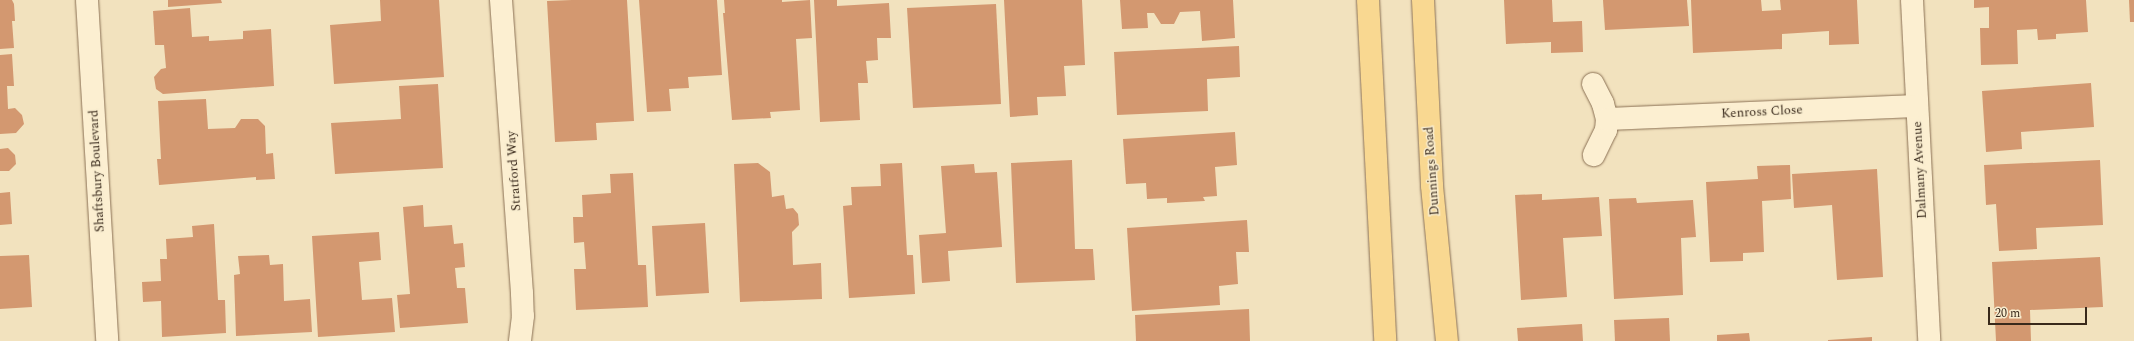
<!DOCTYPE html>
<html>
<head>
<meta charset="utf-8">
<style>
	body { margin:0 }
	#map { position:relative; width:2134px; height:341px; overflow:hidden; background:#f2e2be; font-family:Spectral,serif }
	div>[style] { position:absolute }
	[style*='--x'] { left:calc(var(--x)*1px); top:calc(var(--y)*1px); width:calc(var(--w)*1px); rotate:calc(var(--a)*1deg) }
	.building>* { inset:0; background:#d39870 }
	.roads { filter:drop-shadow(0 0 1px #8b7155) drop-shadow(0 0 1px #8b7155) }
	.minor>* { height:22px; margin:-11px; padding:0 11px; transform-origin:11px; border-radius:11px; background:#fcefd1 }
	.major>* { height:22px; margin:-11px; padding:0 11px; transform-origin:11px; border-radius:11px; background:#f9d891 }
	span { translate:-50% -50%; white-space:nowrap; text-align:center; line-height:1.15; -webkit-text-stroke:3px #f8ecce; paint-order:stroke }
	.street-label { font-size:13px; color:#39291b }
	.scale { position:absolute; left:1988px; top:307px; width:99px; height:18px; box-sizing:border-box; border:2px solid #39291b; border-top:0; padding-left:5px; font-size:12px; line-height:14px; white-space:nowrap; color:#39291b; -webkit-text-stroke:3px #f8ecce; paint-order:stroke }
</style>
</head>
<body>
<div id="map">
	<div class="building">
		<div style="clip-path:polygon(0 0,12px 0,14px 4px,15px 21px,12px 21px,14px 48px,0 49px)"></div>
		<div style="clip-path:polygon(168px 0,221px 0,222px 3px,168px 7px)"></div>
		<div style="clip-path:polygon(380px 0,439px 0,444px 77px,334px 84px,330px 25px,381px 21px)"></div>
		<div style="clip-path:polygon(572px 0,627px 0,634px 121px,596px 123px,597px 140px,555px 142px,547px 1px)"></div>
		<div style="clip-path:polygon(639px 0,717px 0,722px 75px,688px 77px,689px 88px,669px 89px,671px 111px,647px 112px)"></div>
		<div style="clip-path:polygon(724px 0,782px 0,782px 2px,810px 0,812px 38px,796px 39px,800px 110px,770px 112px,771px 118px,732px 120px,723px 13px,725px 13px)"></div>
		<div style="clip-path:polygon(814px 0,837px 0,837px 6px,889px 3px,891px 38px,877px 38px,878px 60px,866px 61px,868px 83px,858px 83px,860px 120px,820px 122px)"></div>
		<div style="clip-path:polygon(1004px 0,1082px 0,1085px 65px,1064px 66px,1066px 96px,1037px 97px,1038px 115px,1010px 117px)"></div>
		<div style="clip-path:polygon(1120px 0,1233px 0,1235px 38px,1202px 41px,1200px 11px,1180px 12px,1174px 24px,1161px 24px,1154px 13px,1147px 13px,1148px 28px,1122px 29px)"></div>
		<div style="clip-path:polygon(1504px 0,1552px 0,1553px 22px,1582px 21px,1583px 52px,1551px 53px,1551px 42px,1506px 44px)"></div>
		<div style="clip-path:polygon(1603px 0,1687px 0,1689px 26px,1605px 30px)"></div>
		<div style="clip-path:polygon(1691px 0,1761px 0,1762px 11px,1781px 10px,1780px 0,1857px 0,1859px 44px,1829px 45px,1829px 31px,1782px 34px,1782px 49px,1693px 53px)"></div>
		<div style="clip-path:polygon(1974px 0,2086px 0,2088px 32px,2056px 34px,2056px 39px,2038px 40px,2037px 29px,2017px 30px,2018px 64px,1981px 65px,1980px 28px,1989px 28px,1989px 7px,1974px 8px)"></div>
		<div style="clip-path:polygon(2129px 0,2134px 0,2134px 22px,2130px 22px)"></div>
		<div style="clip-path:polygon(996px 4px,1001px 104px,913px 108px,907px 8px)"></div>
		<div style="clip-path:polygon(190px 8px,192px 37px,209px 36px,209px 41px,243px 39px,243px 31px,271px 29px,274px 86px,163px 94px,156px 89px,154px 77px,161px 69px,166px 68px,164px 45px,155px 45px,153px 11px)"></div>
		<div style="clip-path:polygon(1239px 46px,1240px 77px,1207px 79px,1208px 111px,1117px 115px,1114px 52px)"></div>
		<div style="clip-path:polygon(12px 54px,14px 86px,7px 86px,8px 109px,15px 108px,22px 115px,24px 124px,16px 133px,0 134px,0 55px)"></div>
		<div style="clip-path:polygon(2091px 83px,2094px 127px,2021px 132px,2022px 149px,1986px 152px,1982px 91px)"></div>
		<div style="clip-path:polygon(438px 84px,443px 168px,335px 174px,331px 123px,401px 119px,399px 86px)"></div>
		<div style="clip-path:polygon(206px 99px,208px 129px,235px 128px,241px 119px,258px 119px,265px 126px,266px 154px,273px 153px,275px 179px,256px 180px,256px 177px,159px 185px,157px 159px,161px 159px,158px 101px)"></div>
		<div style="clip-path:polygon(1235px 132px,1237px 165px,1215px 167px,1217px 196px,1203px 197px,1205px 201px,1167px 203px,1167px 198px,1147px 199px,1146px 183px,1126px 184px,1123px 139px)"></div>
		<div style="clip-path:polygon(8px 148px,15px 155px,16px 164px,9px 171px,0 171px,0 149px)"></div>
		<div style="clip-path:polygon(1072px 160px,1075px 249px,1093px 249px,1095px 280px,1016px 283px,1011px 163px)"></div>
		<div style="clip-path:polygon(2100px 160px,2103px 225px,2036px 228px,2037px 249px,1999px 251px,1996px 204px,1986px 205px,1984px 165px)"></div>
		<div style="clip-path:polygon(758px 163px,770px 172px,772px 197px,784px 195px,786px 209px,793px 208px,798px 214px,799px 225px,792px 232px,793px 265px,821px 263px,822px 299px,740px 302px,734px 164px)"></div>
		<div style="clip-path:polygon(902px 163px,907px 255px,913px 255px,915px 294px,849px 298px,843px 206px,852px 205px,851px 187px,881px 186px,880px 164px)"></div>
		<div style="clip-path:polygon(974px 164px,975px 173px,997px 172px,1002px 247px,948px 251px,950px 281px,922px 283px,919px 235px,946px 233px,941px 166px)"></div>
		<div style="clip-path:polygon(1790px 165px,1791px 199px,1762px 201px,1764px 252px,1743px 253px,1743px 261px,1710px 262px,1706px 182px,1758px 179px,1757px 166px)"></div>
		<div style="clip-path:polygon(1877px 169px,1883px 277px,1837px 280px,1832px 205px,1794px 208px,1792px 174px)"></div>
		<div style="clip-path:polygon(633px 173px,638px 265px,646px 265px,648px 307px,576px 310px,574px 269px,586px 269px,584px 242px,574px 243px,573px 217px,583px 217px,582px 195px,611px 193px,610px 174px)"></div>
		<div style="clip-path:polygon(10px 192px,12px 224px,0 225px,0 193px)"></div>
		<div style="clip-path:polygon(1542px 194px,1542px 200px,1599px 197px,1602px 236px,1563px 238px,1567px 297px,1521px 300px,1515px 195px)"></div>
		<div style="clip-path:polygon(1636px 198px,1637px 203px,1693px 200px,1696px 237px,1681px 238px,1683px 295px,1614px 299px,1609px 199px)"></div>
		<div style="clip-path:polygon(423px 205px,424px 227px,452px 225px,454px 244px,463px 243px,465px 267px,455px 268px,457px 288px,465px 288px,468px 323px,400px 328px,397px 295px,410px 294px,403px 207px)"></div>
		<div style="clip-path:polygon(1247px 220px,1249px 252px,1236px 252px,1238px 284px,1219px 286px,1220px 305px,1132px 311px,1127px 228px)"></div>
		<div style="clip-path:polygon(705px 223px,709px 293px,656px 296px,652px 226px)"></div>
		<div style="clip-path:polygon(214px 224px,218px 300px,225px 300px,226px 333px,162px 337px,161px 301px,143px 302px,142px 282px,161px 281px,160px 259px,167px 259px,166px 239px,193px 237px,192px 226px)"></div>
		<div style="clip-path:polygon(379px 232px,381px 260px,359px 262px,362px 300px,392px 298px,395px 332px,318px 337px,312px 236px)"></div>
		<div style="clip-path:polygon(29px 255px,32px 307px,0 309px,0 256px)"></div>
		<div style="clip-path:polygon(269px 255px,270px 265px,283px 264px,284px 301px,310px 299px,312px 332px,236px 336px,234px 275px,240px 274px,238px 256px)"></div>
		<div style="clip-path:polygon(2100px 257px,2103px 307px,2030px 310px,2031px 341px,1996px 341px,1992px 262px)"></div>
		<div style="clip-path:polygon(1249px 309px,1250px 341px,1136px 341px,1135px 315px)"></div>
		<div style="clip-path:polygon(1669px 318px,1670px 341px,1615px 341px,1614px 320px)"></div>
		<div style="clip-path:polygon(1582px 324px,1583px 341px,1518px 341px,1517px 328px)"></div>
		<div style="clip-path:polygon(1749px 333px,1750px 341px,1717px 341px,1717px 335px)"></div>
		<div style="clip-path:polygon(1872px 337px,1872px 341px,1828px 341px,1828px 340px)"></div>
	</div>
	<div class="roads">
		<div class="minor">
			<div style="--x:87;--y:0;--w:342;--a:86.6"></div>
			<div style="--x:501;--y:0;--w:294;--a:85.9"></div>
			<div style="--x:522;--y:293;--w:23;--a:88"></div>
			<div style="--x:523;--y:316;--w:25;--a:97"></div>
			<div style="--x:1912;--y:0;--w:341;--a:87.1"></div>
			<div style="--x:1593;--y:84;--w:22;--a:63"></div>
			<div style="--x:1603;--y:104;--w:16;--a:75"></div>
			<div style="--x:1607;--y:119;--w:11;--a:95"></div>
			<div style="--x:1606;--y:130;--w:28;--a:116"></div>
			<div style="--x:1607;--y:119;--w:310;--a:-2.4"></div>
		</div>
		<div class="major">
			<div style="--x:1368;--y:0;--w:341;--a:87.1"></div>
			<div style="--x:1423;--y:0;--w:186;--a:87.2"></div>
			<div style="--x:1432;--y:186;--w:156;--a:84.5"></div>
		</div>
	</div>
	<div class="street-label">
		<span style="left:1762px;top:112px;rotate:-3deg">Kenross Close</span>
		<span style="left:1920px;top:170px;rotate:-93deg">Dalmany Avenue</span>
		<span style="left:97px;top:171px;rotate:-93deg">Shaftsbury Boulevard</span>
		<span style="left:514px;top:171px;rotate:-94deg">Stratford Way</span>
		<span style="left:1432px;top:171px;rotate:-94deg">Dunnings Road</span>
	</div>
	<div class="scale">20 m</div>
</div>
</body>
</html>
